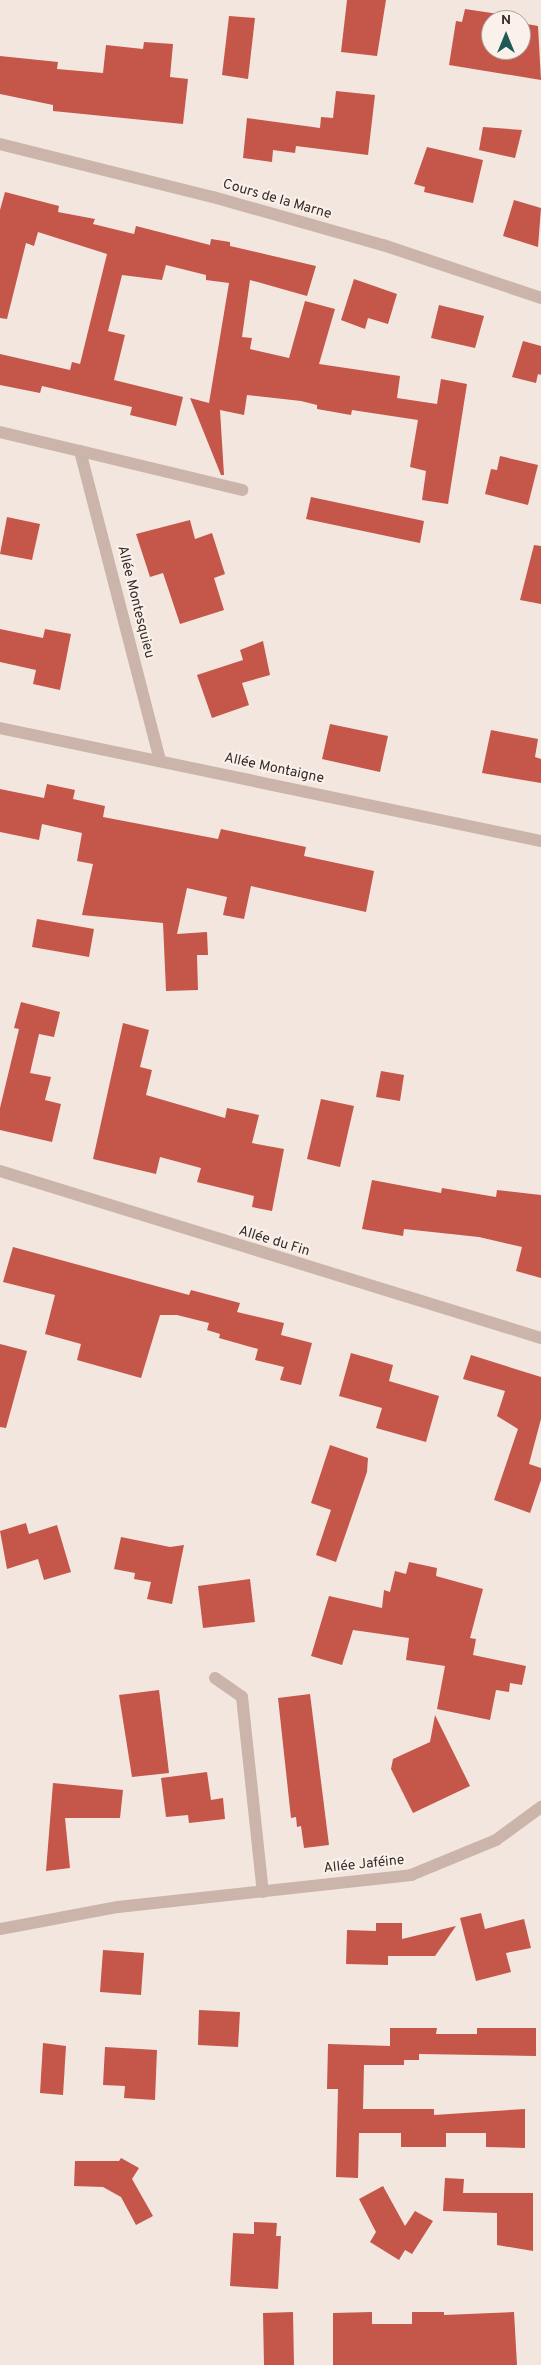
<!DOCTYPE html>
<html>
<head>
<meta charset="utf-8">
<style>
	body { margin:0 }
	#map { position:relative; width:541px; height:2365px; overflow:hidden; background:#f3e6de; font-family:Overpass,sans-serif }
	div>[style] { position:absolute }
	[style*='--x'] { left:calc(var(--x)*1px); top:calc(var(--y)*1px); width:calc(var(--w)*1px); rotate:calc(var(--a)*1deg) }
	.building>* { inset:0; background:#c5564a }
	.minor>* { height:12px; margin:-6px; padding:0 6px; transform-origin:6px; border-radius:6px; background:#cbb4aa }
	span { translate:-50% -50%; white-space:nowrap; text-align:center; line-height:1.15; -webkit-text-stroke:4px #faf1eb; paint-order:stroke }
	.street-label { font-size:14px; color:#382c2a }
	.north { position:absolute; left:481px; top:10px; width:50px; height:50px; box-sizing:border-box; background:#faf1eb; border:1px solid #aca29e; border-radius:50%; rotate:0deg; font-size:14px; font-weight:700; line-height:20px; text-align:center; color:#382c2a }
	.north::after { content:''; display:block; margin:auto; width:18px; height:22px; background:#1f5a56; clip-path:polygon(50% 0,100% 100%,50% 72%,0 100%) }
</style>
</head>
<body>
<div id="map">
	<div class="building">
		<div style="clip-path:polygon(347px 0,386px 0,377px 56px,341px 52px)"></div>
		<div style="clip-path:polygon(465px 9px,505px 15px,504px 20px,491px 20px,491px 50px,521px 50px,521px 23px,538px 26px,541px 80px,449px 65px,456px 21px,462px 22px)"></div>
		<div style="clip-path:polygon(229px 16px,255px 18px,248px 79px,222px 75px)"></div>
		<div style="clip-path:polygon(144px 42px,173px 44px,170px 77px,188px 79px,183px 124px,53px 111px,53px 105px,0 94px,0 56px,58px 62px,57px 69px,103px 73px,106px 45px,143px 49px)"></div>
		<div style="clip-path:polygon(336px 91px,375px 95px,368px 155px,296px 146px,295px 153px,273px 150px,272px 162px,243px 158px,247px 118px,320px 128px,321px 117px,333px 118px)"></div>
		<div style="clip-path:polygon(483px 127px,522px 130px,515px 158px,479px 150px)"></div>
		<div style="clip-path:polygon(427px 147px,483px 160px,473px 203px,424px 192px,425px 187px,414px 184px)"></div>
		<div style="clip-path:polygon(5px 192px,59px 206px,58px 212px,95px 219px,93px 224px,134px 234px,136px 226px,210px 245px,211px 239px,230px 242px,230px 246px,316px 266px,307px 296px,250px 280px,242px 337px,252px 338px,250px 349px,289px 358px,305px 301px,335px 309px,319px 364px,400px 376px,397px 398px,437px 404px,441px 379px,467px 384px,448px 504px,422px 500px,426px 471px,410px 467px,418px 420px,352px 410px,351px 415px,317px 409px,317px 405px,301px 401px,247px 395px,244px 415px,220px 410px,224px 475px,221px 475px,190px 398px,209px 403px,229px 283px,206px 280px,206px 275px,166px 265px,162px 280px,122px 275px,108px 331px,125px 335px,114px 380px,183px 397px,176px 426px,130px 415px,132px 407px,42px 386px,40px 393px,0 385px,0 354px,70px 370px,72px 362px,80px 364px,107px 254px,38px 232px,34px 246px,26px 243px,7px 319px,0 318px,0 210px)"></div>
		<div style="clip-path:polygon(514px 200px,541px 208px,538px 247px,503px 236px)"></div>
		<div style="clip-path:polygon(354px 279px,397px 294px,388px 324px,368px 318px,365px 329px,341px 320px)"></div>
		<div style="clip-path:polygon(439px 305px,484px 316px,475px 348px,431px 338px)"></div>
		<div style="clip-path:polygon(523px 341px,541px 346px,541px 375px,538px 374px,536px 383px,512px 377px)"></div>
		<div style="clip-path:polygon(500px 456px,538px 465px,528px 505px,485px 494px,491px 469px,497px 470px)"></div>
		<div style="clip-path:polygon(311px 497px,424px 521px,420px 543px,306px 519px)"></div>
		<div style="clip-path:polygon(7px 517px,40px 524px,32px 560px,0 554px)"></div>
		<div style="clip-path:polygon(190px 520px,195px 539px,212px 533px,225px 574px,214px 578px,224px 610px,180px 624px,163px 573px,150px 577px,136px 534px)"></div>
		<div style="clip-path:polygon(534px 545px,541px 546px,541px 604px,520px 600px)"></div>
		<div style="clip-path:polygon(0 629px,43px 638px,45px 629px,71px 634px,60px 690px,33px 684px,36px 670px,0 662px)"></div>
		<div style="clip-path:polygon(263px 641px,270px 675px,242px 683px,249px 705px,212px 718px,197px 675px,243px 660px,240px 650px)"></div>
		<div style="clip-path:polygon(330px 724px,388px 736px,380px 772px,322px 759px)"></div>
		<div style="clip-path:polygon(491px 730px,538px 739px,535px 757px,541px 759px,541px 783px,482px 773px)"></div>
		<div style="clip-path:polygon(47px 784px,75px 790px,73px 799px,105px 806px,103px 817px,218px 839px,221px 829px,306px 847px,304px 856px,374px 871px,366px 912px,251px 886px,244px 919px,223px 915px,227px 897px,187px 888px,177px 934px,207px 932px,208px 955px,197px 955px,198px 990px,166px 991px,163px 923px,82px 915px,93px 864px,77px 861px,82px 833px,42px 824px,39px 840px,0 832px,0 789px,44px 798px)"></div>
		<div style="clip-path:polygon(37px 919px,94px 929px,89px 957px,32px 947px)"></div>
		<div style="clip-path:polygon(21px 1002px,60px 1012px,54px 1037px,39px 1034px,30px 1073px,51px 1077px,45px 1100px,61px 1104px,52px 1142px,0 1130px,0 1108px,19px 1029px,14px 1028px)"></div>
		<div style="clip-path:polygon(123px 1023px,149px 1030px,140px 1067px,152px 1070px,146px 1095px,225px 1118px,227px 1108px,259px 1115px,252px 1143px,284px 1149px,272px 1211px,252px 1207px,254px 1196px,197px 1182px,201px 1168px,160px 1157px,156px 1174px,93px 1159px)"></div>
		<div style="clip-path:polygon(381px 1071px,404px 1075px,400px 1101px,376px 1097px)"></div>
		<div style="clip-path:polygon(321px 1099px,354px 1106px,340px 1167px,307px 1159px)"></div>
		<div style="clip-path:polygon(372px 1180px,441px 1193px,442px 1188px,496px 1197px,497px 1190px,541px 1195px,541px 1278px,516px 1271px,522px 1247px,479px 1237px,404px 1229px,403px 1236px,362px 1229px)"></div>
		<div style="clip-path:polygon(13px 1247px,189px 1295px,191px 1290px,240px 1303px,237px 1312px,284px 1323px,281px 1335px,312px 1343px,301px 1385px,280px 1380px,284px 1367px,255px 1360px,258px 1349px,219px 1338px,220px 1334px,207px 1330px,209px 1323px,177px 1315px,160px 1315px,141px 1378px,77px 1360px,81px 1344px,45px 1334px,55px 1295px,3px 1282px)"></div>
		<div style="clip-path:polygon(0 1344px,27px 1351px,6px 1428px,0 1427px)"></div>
		<div style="clip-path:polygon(351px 1353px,393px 1365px,389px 1381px,439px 1396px,426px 1442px,376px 1428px,382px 1408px,339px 1396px)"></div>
		<div style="clip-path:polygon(471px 1355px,541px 1377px,541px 1419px,529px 1464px,541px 1468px,541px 1480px,530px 1513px,494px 1500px,518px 1429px,497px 1416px,505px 1391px,463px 1379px)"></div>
		<div style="clip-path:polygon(330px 1445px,368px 1458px,367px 1472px,336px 1562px,316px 1555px,331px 1510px,311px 1503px)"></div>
		<div style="clip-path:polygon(26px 1523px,29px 1534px,57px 1525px,71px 1572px,44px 1580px,38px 1559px,7px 1569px,0 1531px)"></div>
		<div style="clip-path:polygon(121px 1537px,170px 1547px,184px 1545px,172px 1604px,147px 1599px,151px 1582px,134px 1579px,135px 1573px,114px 1569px)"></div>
		<div style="clip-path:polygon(409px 1562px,437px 1568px,436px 1576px,483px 1589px,470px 1638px,476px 1639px,473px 1655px,526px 1666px,522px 1685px,510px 1683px,509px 1692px,496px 1690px,490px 1720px,437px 1709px,445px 1666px,406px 1660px,409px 1638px,353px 1630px,342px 1665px,311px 1656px,329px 1596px,382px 1608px,384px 1590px,390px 1592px,395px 1571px,406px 1574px)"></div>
		<div style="clip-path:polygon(250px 1579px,255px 1622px,203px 1628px,198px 1586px)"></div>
		<div style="clip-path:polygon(159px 1690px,169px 1773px,132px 1777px,119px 1695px)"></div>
		<div style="clip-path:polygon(310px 1694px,329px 1845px,304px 1848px,301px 1826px,297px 1827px,296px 1817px,291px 1818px,278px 1698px)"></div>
		<div style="clip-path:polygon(435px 1715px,470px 1786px,413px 1813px,391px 1769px,393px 1759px,430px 1742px)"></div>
		<div style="clip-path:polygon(207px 1772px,211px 1800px,223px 1798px,225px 1819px,189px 1823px,188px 1815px,166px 1817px,161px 1778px)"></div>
		<div style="clip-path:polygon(53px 1783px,123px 1790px,120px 1818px,65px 1818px,70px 1868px,46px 1871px)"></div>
		<div style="clip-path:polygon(481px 1913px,485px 1929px,524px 1919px,531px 1948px,506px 1953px,511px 1972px,476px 1981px,460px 1918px)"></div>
		<div style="clip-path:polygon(376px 1923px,402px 1923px,402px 1939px,456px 1926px,435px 1956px,388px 1956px,388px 1965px,346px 1964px,347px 1930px,376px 1931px)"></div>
		<div style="clip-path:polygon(103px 1950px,144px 1953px,141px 1995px,100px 1992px)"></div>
		<div style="clip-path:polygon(199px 2010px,240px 2012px,238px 2047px,198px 2045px)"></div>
		<div style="clip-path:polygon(390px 2028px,437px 2028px,436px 2034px,477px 2034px,477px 2028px,536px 2028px,536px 2056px,419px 2054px,419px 2060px,404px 2060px,404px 2065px,364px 2065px,363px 2109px,434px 2109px,434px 2115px,525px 2109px,525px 2148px,486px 2147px,486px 2133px,446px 2133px,446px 2147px,401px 2147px,401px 2133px,359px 2133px,358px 2178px,336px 2177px,338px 2089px,327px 2089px,328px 2044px,390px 2046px)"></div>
		<div style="clip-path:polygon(43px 2043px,66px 2046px,63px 2095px,40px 2093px)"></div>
		<div style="clip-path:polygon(105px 2047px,157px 2050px,155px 2100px,124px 2098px,125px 2086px,103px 2085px)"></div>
		<div style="clip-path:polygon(121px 2158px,139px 2168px,132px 2179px,153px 2216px,136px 2225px,121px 2197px,103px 2187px,74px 2186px,75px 2161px,119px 2161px)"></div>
		<div style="clip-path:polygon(445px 2178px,464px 2179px,463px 2193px,533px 2193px,533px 2251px,497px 2245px,497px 2213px,443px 2211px)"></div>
		<div style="clip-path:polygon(383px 2186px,405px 2226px,415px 2211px,433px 2221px,412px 2254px,405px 2250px,399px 2260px,370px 2242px,376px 2232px,359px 2199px)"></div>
		<div style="clip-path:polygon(254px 2222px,277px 2223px,276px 2236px,281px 2236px,278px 2289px,230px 2286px,233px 2233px,254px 2234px)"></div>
		<div style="clip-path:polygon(293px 2312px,294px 2365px,264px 2365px,263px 2313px)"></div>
		<div style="clip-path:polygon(372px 2312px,372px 2324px,412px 2324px,412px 2312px,444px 2312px,444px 2315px,514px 2312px,517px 2365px,333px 2365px,333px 2313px)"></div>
	</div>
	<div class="minor">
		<div style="--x:0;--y:144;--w:219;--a:14"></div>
		<div style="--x:213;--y:197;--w:177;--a:15.8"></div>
		<div style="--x:383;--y:245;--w:167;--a:18.5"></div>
		<div style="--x:0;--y:432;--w:82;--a:13.4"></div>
		<div style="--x:80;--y:451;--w:320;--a:75.5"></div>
		<div style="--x:80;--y:451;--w:167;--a:13.5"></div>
		<div style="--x:0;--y:728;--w:553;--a:11.8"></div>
		<div style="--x:0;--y:1171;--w:566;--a:17.15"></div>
		<div style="--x:215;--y:1678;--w:33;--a:35"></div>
		<div style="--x:242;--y:1697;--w:196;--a:83.9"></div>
		<div style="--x:0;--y:1929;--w:120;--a:-10.6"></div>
		<div style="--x:118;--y:1907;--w:295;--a:-6.2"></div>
		<div style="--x:411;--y:1875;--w:92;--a:-22.4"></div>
		<div style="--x:496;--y:1840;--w:56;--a:-36.3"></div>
	</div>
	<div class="street-label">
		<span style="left:277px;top:200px;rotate:16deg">Cours de la Marne</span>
		<span style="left:135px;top:602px;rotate:76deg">Allée Montesquieu</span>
		<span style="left:274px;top:769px;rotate:12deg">Allée Montaigne</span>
		<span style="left:274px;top:1242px;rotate:17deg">Allée du Fin</span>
		<span style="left:364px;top:1865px;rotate:-6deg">Allée Jaféine</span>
	</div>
	<div class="north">N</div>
</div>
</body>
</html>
